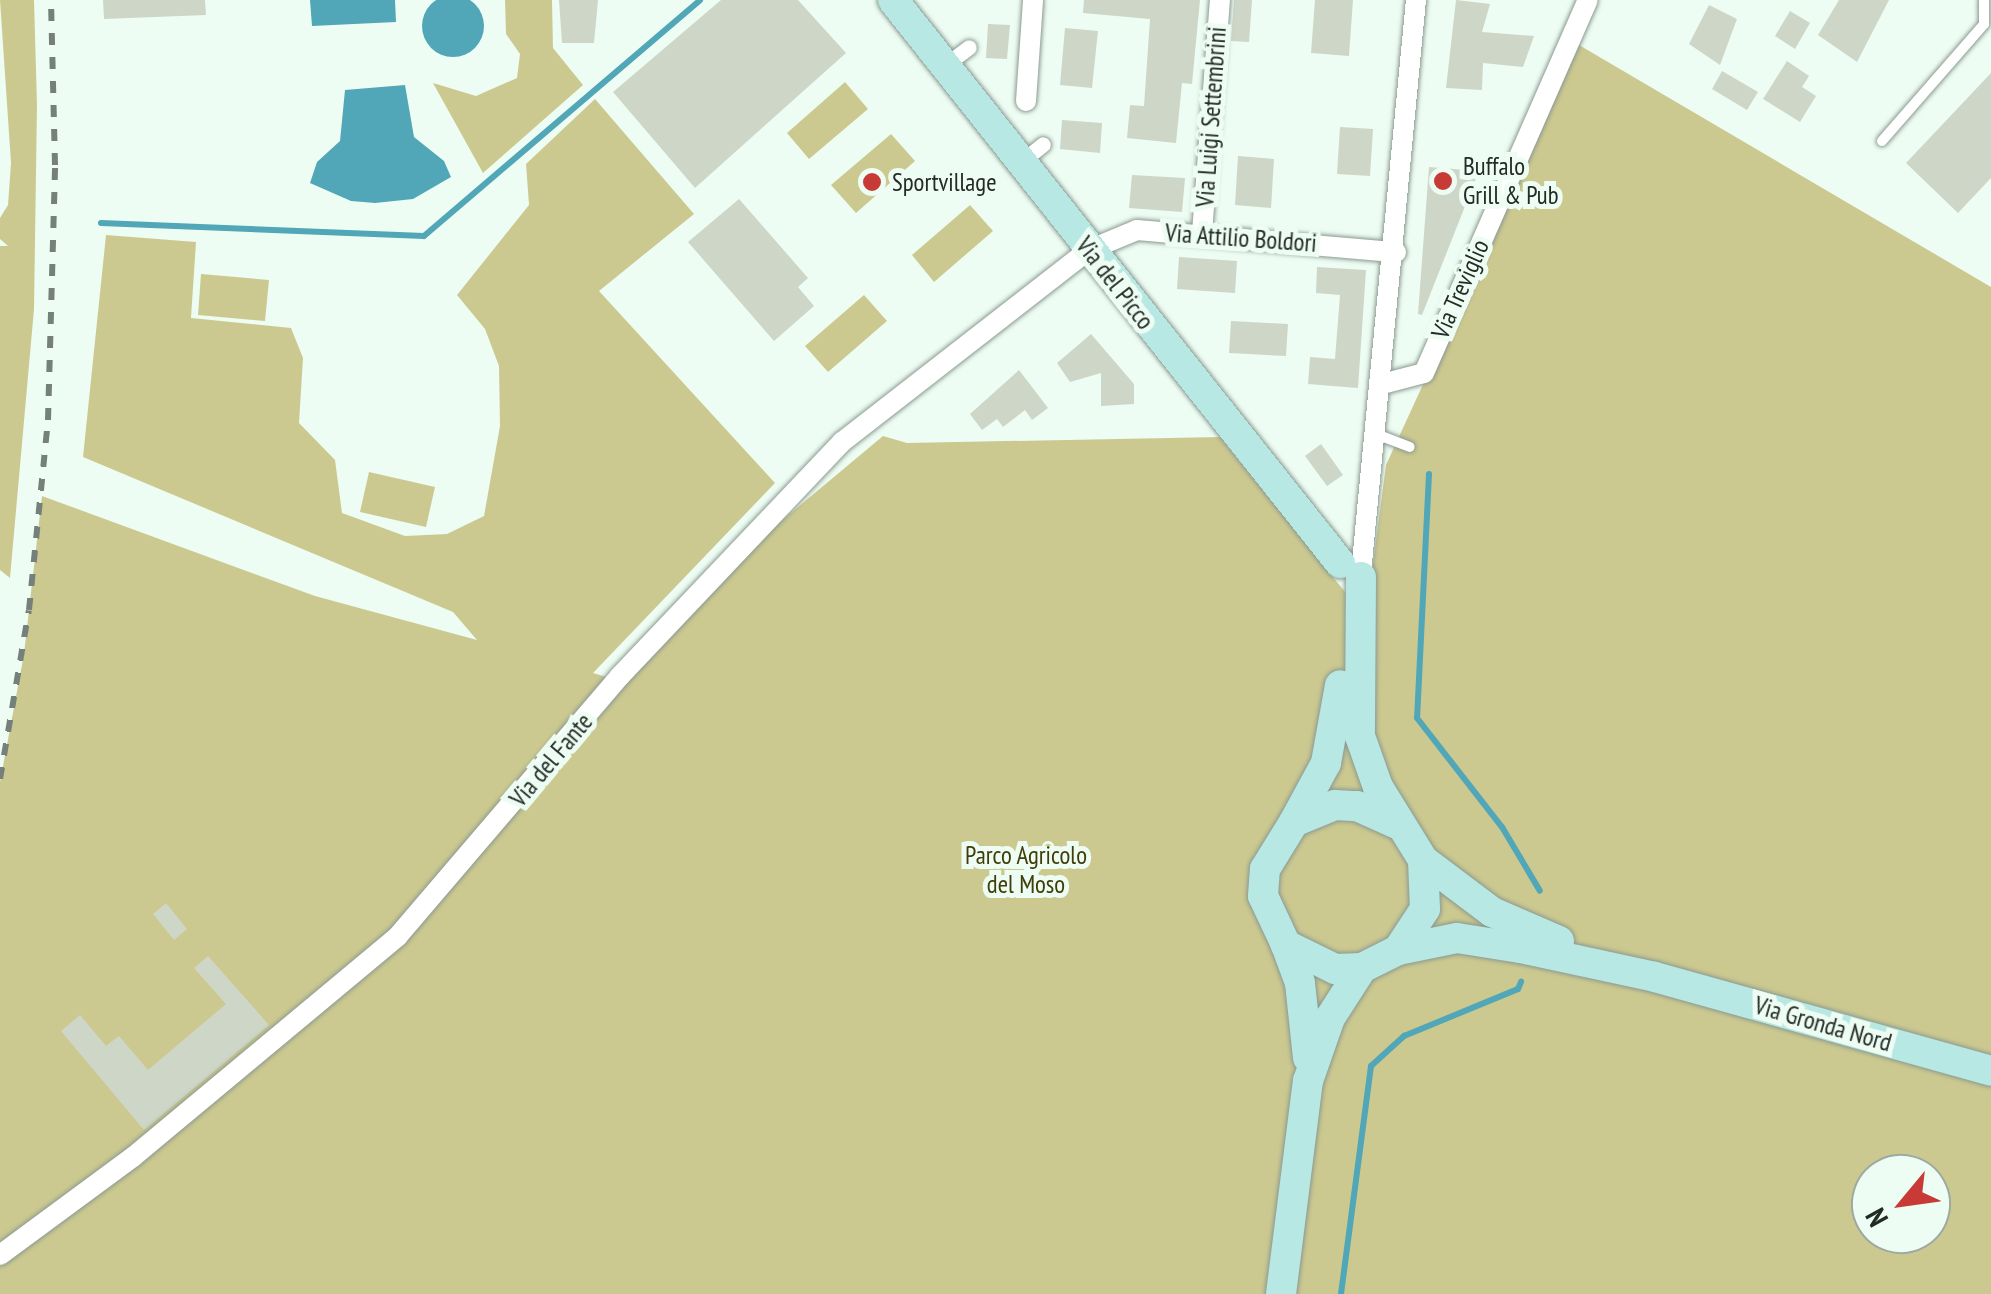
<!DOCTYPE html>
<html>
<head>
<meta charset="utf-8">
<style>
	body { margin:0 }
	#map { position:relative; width:1991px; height:1294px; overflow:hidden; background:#edfdf3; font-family:"PT Sans Narrow",sans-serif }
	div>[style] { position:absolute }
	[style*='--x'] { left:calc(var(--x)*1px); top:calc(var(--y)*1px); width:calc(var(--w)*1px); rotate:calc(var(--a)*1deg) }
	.green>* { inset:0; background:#ccc990 }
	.water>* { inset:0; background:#51a7b7 }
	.round { border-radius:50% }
	.stream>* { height:6px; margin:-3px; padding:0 3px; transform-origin:3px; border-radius:3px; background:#51a7b7 }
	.building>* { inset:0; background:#ced6c8 }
	.roads { filter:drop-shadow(0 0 2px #8b9a90) drop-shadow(0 0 2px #8b9a90) }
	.service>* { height:10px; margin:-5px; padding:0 5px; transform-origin:5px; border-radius:5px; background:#fff }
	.pedestrian>* { height:15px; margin:-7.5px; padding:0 7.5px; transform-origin:7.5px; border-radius:7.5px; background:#fff }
	.minor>* { height:20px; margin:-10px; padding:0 10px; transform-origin:10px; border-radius:10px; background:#fff }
	.secondary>* { height:30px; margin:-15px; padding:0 15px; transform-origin:15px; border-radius:15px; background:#b8e8e4 }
	.rail>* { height:6px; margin-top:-3px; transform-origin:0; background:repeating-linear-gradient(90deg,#76807a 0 12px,transparent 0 24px) }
	.dots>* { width:28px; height:28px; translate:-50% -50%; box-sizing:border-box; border:5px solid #edfdf3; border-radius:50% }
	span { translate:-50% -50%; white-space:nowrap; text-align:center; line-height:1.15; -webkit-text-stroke:10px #edfdf3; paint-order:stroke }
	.street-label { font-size:25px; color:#242a26 }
	.poi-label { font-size:25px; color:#242a26 }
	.left { translate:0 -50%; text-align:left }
	.park-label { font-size:25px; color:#413d08 }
	.north { position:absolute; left:1851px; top:1154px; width:100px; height:100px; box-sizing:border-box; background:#edfdf3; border:2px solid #9da9a1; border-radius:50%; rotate:241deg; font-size:28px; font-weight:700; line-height:40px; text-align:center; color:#242a26 }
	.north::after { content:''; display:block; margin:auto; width:35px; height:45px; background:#c83a36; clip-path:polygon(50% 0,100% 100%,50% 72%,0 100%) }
</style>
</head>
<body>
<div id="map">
	<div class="green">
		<div style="clip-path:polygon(0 0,34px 0,37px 105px,34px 309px,10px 578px,0 570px,0 246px,8px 246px,0 239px,0 218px,8px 205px,11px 163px)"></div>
		<div style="clip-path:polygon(505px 0,552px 0,553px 48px,583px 85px,483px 173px,433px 83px,476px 96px,517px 78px,520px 54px,506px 34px)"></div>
		<div style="clip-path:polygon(evenodd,1579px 45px,1991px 287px,1991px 1294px,0 1294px,0 782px,24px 654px,42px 496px,315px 596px,477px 640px,453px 612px,83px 457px,106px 235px,196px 242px,191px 318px,291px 328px,303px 358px,299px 423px,335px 460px,342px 513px,405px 536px,447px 534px,484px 516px,500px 426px,499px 366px,485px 329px,457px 295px,529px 205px,526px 164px,595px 99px,694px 214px,599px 291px,775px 483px,593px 673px,623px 682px,737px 558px,883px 436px,907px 443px,1220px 437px,1366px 618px,1386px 465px,1579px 45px,1871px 1174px,1931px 1174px,1931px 1234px,1871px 1234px,1871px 1174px)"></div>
		<div style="clip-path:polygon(845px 82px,868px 109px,809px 159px,787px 133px)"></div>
		<div style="clip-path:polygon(891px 134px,915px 161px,856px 213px,831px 185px)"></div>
		<div style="clip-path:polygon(970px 205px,993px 231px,934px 282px,912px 255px)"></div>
		<div style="clip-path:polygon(201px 274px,269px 280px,265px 321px,198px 315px)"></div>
		<div style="clip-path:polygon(864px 295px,887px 321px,828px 372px,805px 346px)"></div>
		<div style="clip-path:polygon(369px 472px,435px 487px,426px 527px,360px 512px)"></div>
	</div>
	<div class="water">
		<div class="round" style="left:422px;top:-5px;width:62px;height:62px"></div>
		<div style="clip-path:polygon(310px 0,395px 0,396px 22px,312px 26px)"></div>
		<div style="clip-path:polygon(405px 85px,414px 137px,444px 161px,451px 177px,413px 199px,375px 203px,351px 201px,310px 183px,317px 162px,340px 141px,345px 90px)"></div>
	</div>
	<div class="stream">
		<div style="--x:101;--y:223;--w:323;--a:2.3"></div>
		<div style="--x:424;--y:236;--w:363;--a:-40.5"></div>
		<div style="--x:1429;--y:474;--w:244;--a:92.8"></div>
		<div style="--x:1417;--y:718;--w:138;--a:52.1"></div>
		<div style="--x:1502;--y:827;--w:74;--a:59.3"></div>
		<div style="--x:1341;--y:1294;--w:230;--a:-82.5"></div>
		<div style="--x:1371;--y:1066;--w:45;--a:-42.3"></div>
		<div style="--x:1404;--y:1036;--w:123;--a:-22.4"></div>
		<div style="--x:1518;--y:989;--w:8;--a:-67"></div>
	</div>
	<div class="building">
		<div style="clip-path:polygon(103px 0,205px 0,206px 15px,104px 19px)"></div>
		<div style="clip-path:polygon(559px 0,598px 0,594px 43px,562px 43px)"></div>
		<div style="clip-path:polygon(721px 0,798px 0,846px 53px,695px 188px,613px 92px)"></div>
		<div style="clip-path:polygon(1084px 0,1200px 0,1192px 84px,1182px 83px,1176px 143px,1127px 138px,1130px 105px,1144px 106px,1150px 19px,1083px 13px)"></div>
		<div style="clip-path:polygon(1234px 0,1252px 0,1249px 42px,1231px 41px)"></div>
		<div style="clip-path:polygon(1315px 0,1353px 0,1349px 56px,1311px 53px)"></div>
		<div style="clip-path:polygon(1456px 0,1490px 4px,1482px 32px,1534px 36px,1523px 67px,1483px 63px,1482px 90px,1446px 88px)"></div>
		<div style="clip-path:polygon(1839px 0,1889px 0,1857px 62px,1818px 35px)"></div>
		<div style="clip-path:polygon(1709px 5px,1737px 19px,1720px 65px,1689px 44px)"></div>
		<div style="clip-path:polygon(1790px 11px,1810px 23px,1795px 49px,1775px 36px)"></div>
		<div style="clip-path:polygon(988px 24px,1010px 25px,1007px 59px,986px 58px)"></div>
		<div style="clip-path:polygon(1065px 28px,1098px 31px,1092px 88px,1060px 85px)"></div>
		<div style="clip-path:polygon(1787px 61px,1809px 76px,1802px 87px,1816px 96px,1800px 122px,1763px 99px)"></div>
		<div style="clip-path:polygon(1722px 71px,1758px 92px,1747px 110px,1712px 89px)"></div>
		<div style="clip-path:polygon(1991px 73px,1991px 178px,1958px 213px,1906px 163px)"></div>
		<div style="clip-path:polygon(1062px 120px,1102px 123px,1100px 153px,1060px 149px)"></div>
		<div style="clip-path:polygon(1340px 127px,1373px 129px,1370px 176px,1337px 174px)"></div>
		<div style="clip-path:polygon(1238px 156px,1274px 159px,1271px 208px,1235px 205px)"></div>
		<div style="clip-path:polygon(1429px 167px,1479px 171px,1422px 315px,1418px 314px)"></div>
		<div style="clip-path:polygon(1132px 175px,1185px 178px,1182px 212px,1129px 208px)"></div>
		<div style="clip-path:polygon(739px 199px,808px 278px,798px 287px,814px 306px,774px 341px,688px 242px)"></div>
		<div style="clip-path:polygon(1179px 257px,1237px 261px,1235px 293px,1177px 289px)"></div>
		<div style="clip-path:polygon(1317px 267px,1366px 270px,1358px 388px,1308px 384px,1310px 357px,1335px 359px,1340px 295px,1316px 293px)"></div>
		<div style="clip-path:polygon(1231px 321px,1288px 324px,1286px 356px,1229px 353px)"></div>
		<div style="clip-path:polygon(1091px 334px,1134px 384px,1134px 404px,1101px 406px,1101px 373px,1070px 382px,1057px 363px)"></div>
		<div style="clip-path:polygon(1019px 370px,1048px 408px,1032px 420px,1025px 410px,1003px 427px,997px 419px,982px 430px,970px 414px)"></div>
		<div style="clip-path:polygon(1321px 444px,1343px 475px,1327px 486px,1305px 456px)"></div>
		<div style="clip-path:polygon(166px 903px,187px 929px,174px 940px,153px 914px)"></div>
		<div style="clip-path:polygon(208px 956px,269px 1025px,144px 1130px,61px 1031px,80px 1015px,106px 1046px,119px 1036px,148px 1070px,226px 1004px,194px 968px)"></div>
	</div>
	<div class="roads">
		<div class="service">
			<div style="--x:1882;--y:141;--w:155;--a:-48.9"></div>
			<div style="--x:1984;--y:24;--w:24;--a:-90"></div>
			<div style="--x:1376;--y:434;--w:36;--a:21"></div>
		</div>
		<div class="pedestrian">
			<div style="--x:944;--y:66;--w:31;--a:-37"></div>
			<div style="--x:1021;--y:162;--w:28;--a:-39"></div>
		</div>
		<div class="minor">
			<div style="--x:1026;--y:101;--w:101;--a:-86"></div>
			<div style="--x:1202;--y:233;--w:234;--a:-85.6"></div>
			<div style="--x:1382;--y:384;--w:43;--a:-14.7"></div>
			<div style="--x:1424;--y:373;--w:407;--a:-66.3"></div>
			<div style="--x:1361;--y:573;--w:576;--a:-84.52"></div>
			<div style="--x:0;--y:1255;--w:165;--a:-36.4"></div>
			<div style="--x:133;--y:1157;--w:345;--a:-39.8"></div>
			<div style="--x:398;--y:936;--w:342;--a:-49.5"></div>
			<div style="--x:620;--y:676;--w:323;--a:-46.5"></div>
			<div style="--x:842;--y:442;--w:313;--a:-37.9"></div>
			<div style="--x:1089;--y:250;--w:52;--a:-22.6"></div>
			<div style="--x:1137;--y:230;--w:260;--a:4.9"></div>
		</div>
		<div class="secondary">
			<div style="--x:893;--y:0;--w:719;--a:51.55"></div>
			<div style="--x:1361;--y:577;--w:159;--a:90.4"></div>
			<div style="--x:1360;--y:736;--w:54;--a:70.6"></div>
			<div style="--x:1378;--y:787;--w:86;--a:58.3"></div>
			<div style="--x:1423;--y:860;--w:49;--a:87.7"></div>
			<div style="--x:1425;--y:909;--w:49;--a:123.4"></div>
			<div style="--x:1398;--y:950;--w:40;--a:153.4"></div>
			<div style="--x:1362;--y:968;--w:27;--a:178"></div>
			<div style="--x:1335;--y:969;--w:55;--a:-153.9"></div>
			<div style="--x:1286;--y:945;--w:54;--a:-115.1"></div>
			<div style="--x:1263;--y:896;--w:27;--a:-86"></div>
			<div style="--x:1265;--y:869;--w:55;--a:-58.3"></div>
			<div style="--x:1294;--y:822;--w:44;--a:-22.5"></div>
			<div style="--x:1335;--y:805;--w:22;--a:3"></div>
			<div style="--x:1357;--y:806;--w:44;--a:24.2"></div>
			<div style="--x:1294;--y:822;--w:67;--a:-61.5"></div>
			<div style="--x:1326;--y:763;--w:79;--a:-79.8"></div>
			<div style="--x:1423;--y:860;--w:86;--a:37"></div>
			<div style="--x:1492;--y:912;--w:73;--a:23.4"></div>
			<div style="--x:1286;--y:945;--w:40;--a:69.8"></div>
			<div style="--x:1300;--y:983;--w:75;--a:83.9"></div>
			<div style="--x:1398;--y:950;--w:60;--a:-11.5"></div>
			<div style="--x:1457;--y:938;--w:65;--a:8.9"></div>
			<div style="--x:1521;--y:948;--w:137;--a:12.2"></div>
			<div style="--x:1655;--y:977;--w:349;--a:15.6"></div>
			<div style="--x:1281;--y:1294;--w:215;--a:-82.8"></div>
			<div style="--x:1308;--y:1081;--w:67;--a:-70.8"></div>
			<div style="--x:1330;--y:1018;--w:59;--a:-57.4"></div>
		</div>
	</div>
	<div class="rail">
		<div style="--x:0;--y:779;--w:171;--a:-80.3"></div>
		<div style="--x:29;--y:610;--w:191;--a:-84.3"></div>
		<div style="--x:48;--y:420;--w:255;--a:-88.4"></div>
		<div style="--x:55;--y:165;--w:165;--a:-91.4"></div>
	</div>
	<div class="dots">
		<div style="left:1443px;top:181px;background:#c83a36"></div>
		<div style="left:872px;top:182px;background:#c83a36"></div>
	</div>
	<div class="street-label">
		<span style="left:1211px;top:117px;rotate:-86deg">Via Luigi Settembrini</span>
		<span style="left:1241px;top:238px;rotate:4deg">Via Attilio Boldori</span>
		<span style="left:1115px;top:283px;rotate:52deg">Via del Picco</span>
		<span style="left:1460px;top:289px;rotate:-66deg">Via Treviglio</span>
		<span style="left:551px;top:760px;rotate:-50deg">Via del Fante</span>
		<span style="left:1823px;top:1024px;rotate:16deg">Via Gronda Nord</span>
	</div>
	<div class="poi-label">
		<span class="left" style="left:1463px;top:181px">Buffalo<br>Grill &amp; Pub</span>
		<span class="left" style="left:892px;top:182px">Sportvillage</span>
	</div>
	<div class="park-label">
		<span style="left:1026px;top:870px">Parco Agricolo<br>del Moso</span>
	</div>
	<div class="north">N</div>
</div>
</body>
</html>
